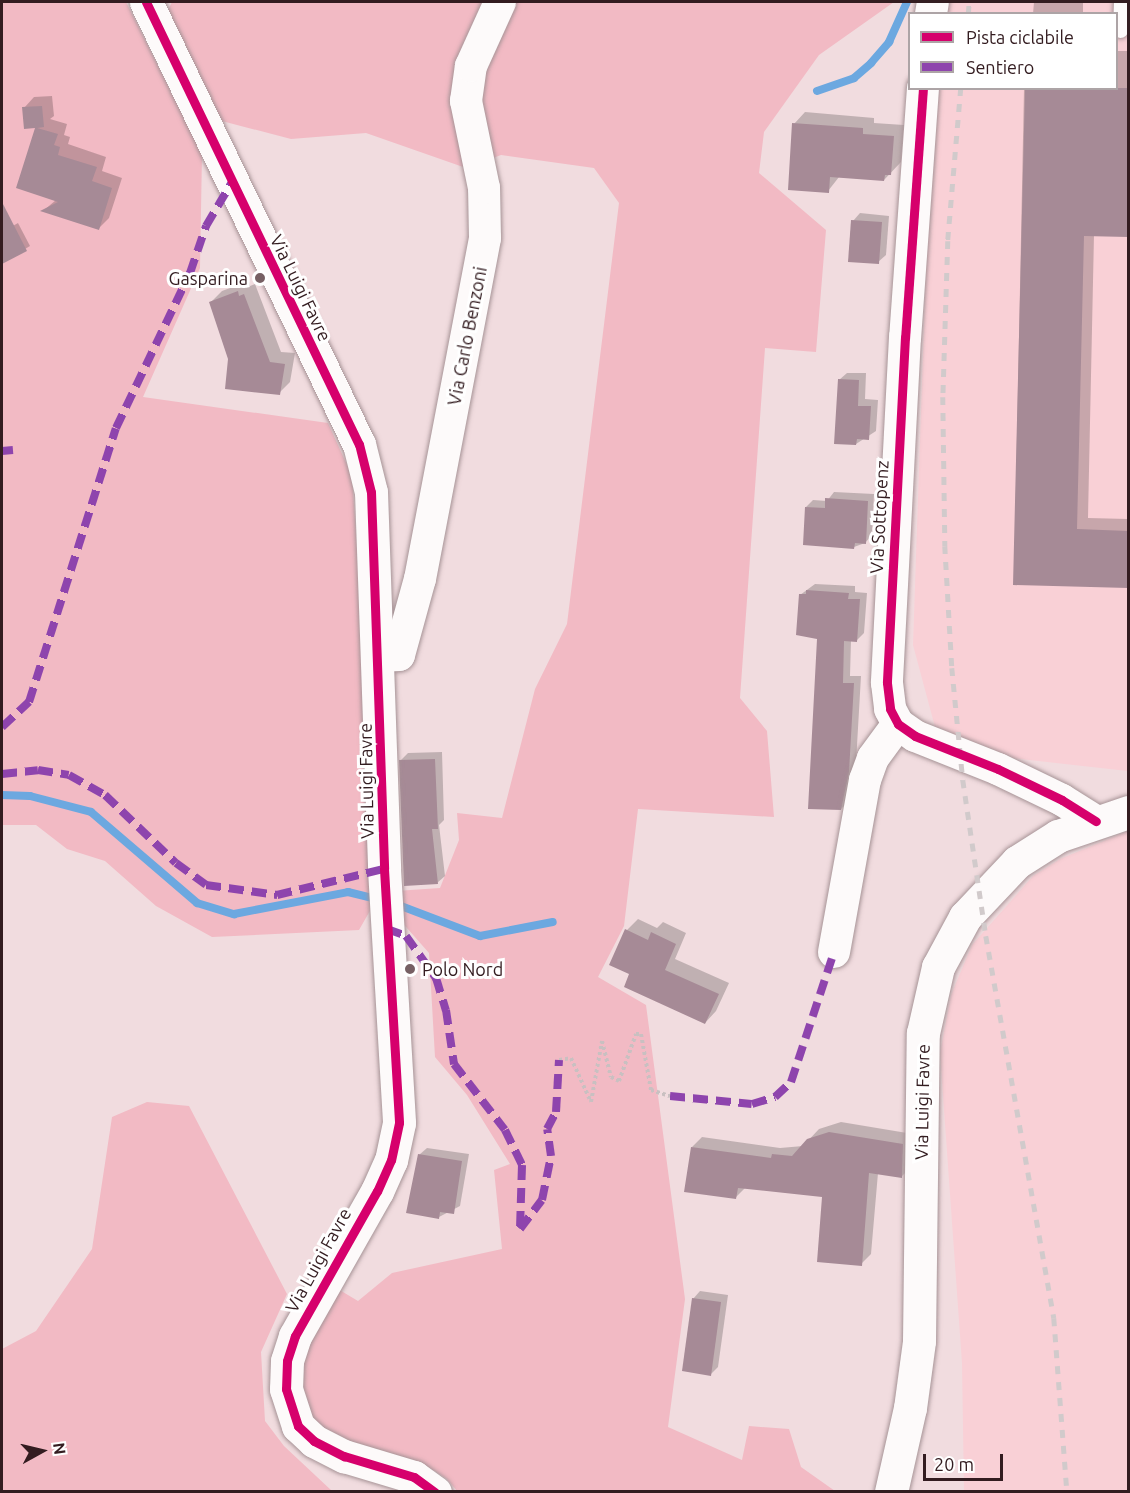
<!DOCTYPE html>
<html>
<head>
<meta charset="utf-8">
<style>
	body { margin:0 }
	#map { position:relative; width:1130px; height:1493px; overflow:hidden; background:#f1dcdf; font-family:Ubuntu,sans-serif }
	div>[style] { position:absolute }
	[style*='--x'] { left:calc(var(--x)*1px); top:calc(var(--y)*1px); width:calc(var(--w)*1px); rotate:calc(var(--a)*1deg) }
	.built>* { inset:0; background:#f9d0d6 }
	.green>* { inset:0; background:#f2bac4 }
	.shadow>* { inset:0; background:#0003 }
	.stream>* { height:8px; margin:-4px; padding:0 4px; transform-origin:4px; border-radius:4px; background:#6ca8e0 }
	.building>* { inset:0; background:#a68a96 }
	.path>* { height:4px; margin-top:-2px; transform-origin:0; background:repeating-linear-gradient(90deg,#c9c0c1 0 3px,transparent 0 6px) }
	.roads { filter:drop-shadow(0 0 2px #a69396) drop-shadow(0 0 2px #a69396) }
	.lane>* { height:15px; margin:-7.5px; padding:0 7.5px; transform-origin:7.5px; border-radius:7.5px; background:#fdfafa }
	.street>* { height:32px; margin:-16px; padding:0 16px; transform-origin:16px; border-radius:16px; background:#fdfafa }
	.secondary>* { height:33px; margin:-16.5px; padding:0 16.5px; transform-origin:16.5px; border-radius:16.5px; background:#fdfafa }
	.rail>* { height:4.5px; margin-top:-2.25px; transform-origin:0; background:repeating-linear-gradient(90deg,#d1cacb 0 8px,transparent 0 16px) }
	.quiet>* { height:8px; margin-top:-4px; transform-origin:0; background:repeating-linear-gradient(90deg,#8e44ad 0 15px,transparent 0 23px) }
	.cycleway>* { height:9px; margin:-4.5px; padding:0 4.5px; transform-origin:4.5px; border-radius:4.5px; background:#d6006c }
	.dots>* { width:16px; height:16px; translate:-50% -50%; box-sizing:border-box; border:3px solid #fff; border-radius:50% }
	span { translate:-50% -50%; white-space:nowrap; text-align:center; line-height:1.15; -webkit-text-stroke:6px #fff; paint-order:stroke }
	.poi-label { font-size:18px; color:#331c20 }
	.right { translate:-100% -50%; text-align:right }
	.left { translate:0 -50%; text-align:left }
	.street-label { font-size:18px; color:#331c20 }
	.frame { position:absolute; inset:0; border:3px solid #331c20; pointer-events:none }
	.legend { position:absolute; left:908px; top:12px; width:210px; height:78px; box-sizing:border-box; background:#fff; border:2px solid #ada4a6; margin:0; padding:8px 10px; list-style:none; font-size:18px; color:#331c20 }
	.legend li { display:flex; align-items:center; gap:12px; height:30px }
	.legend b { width:30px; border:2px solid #ada4a6 }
	.north { position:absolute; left:12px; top:1421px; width:60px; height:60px; -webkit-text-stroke:4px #fff; paint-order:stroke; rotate:82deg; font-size:16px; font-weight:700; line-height:24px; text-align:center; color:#331c20 }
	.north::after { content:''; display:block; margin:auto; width:21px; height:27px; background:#331c20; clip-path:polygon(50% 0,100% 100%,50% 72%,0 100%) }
	.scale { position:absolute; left:923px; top:1454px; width:80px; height:27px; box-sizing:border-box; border:3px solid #331c20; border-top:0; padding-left:8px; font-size:18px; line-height:21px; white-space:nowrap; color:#331c20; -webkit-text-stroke:4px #fff; paint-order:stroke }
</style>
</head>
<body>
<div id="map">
	<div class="built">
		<div style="clip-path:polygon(935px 2px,1128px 2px,1128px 771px,1002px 757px,935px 727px,913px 645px,932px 89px,1116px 88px,1116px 14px,935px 13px)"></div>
		<div style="clip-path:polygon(1128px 831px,1128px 1491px,964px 1491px,962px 1363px,940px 1053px,951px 995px,972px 945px,1033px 876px,1060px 859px)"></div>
	</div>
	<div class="green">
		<div style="clip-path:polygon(2px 2px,126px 2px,202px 154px,200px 268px,143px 397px,328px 423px,352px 476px,367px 697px,371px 909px,359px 930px,212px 937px,156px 906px,105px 861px,67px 849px,36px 825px,2px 825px)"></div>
		<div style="clip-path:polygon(172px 2px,894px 2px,819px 55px,764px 132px,759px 173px,826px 230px,816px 352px,765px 348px,740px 698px,767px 731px,774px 817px,638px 809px,624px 926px,598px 977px,646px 1005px,685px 1299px,668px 1427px,742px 1460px,749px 1426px,789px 1429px,801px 1467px,835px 1491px,457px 1491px,447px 1479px,435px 1471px,340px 1441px,312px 1418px,302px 1398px,300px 1371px,304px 1348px,333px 1286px,358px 1301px,392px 1273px,502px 1249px,494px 1170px,510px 1164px,467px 1095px,435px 1057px,429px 953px,399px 919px,396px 891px,440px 888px,459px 840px,457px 813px,502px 818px,535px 689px,567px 624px,619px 203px,594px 168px,501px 155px,466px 168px,366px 133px,291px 139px,218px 120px,167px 12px)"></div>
		<div style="clip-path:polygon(147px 1102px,189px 1106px,287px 1294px,261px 1352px,265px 1421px,284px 1446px,332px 1491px,2px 1491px,2px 1349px,36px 1331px,92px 1249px,112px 1117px)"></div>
	</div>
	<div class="shadow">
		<div style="clip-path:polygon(1034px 2px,1083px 2px,1083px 14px,1033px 14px)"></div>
		<div style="clip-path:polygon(1116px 51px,1128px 51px,1128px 99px,1066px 98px,1065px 127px,1128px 128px,1128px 235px,1094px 235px,1088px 518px,1128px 519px,1128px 586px,1014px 583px,1024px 88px,1116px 88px)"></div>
		<div style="clip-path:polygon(52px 96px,54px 116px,50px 119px,67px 124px,64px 135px,70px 137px,68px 144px,106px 157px,102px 171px,122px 178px,109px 218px,99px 228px,43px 211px,56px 200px,18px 187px,37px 126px,24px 108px,34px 97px)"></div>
		<div style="clip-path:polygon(805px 112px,874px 118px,874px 123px,904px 125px,901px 162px,884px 180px,839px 177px,828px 191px,794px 124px)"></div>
		<div style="clip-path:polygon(860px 213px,889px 216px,886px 255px,878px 262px,853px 221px)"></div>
		<div style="clip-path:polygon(18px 223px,30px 246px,5px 261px,2px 232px)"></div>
		<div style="clip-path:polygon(249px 281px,250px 286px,255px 284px,281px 352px,295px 353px,290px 382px,279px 393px,230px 358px,211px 302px,222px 291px)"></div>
		<div style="clip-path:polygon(847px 373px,866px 373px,865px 399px,878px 400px,876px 431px,856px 444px,839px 380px)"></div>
		<div style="clip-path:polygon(834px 492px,874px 494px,872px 535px,865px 543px,854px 547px,806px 507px,813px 500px,827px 501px)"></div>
		<div style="clip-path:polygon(815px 584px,855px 586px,855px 592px,867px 593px,864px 633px,857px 640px,851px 640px,850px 676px,861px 676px,856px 763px,848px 802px,841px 809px,818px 638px,800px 595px)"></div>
		<div style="clip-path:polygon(442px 752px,444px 820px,439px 825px,445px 876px,437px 883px,401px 760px,408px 753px)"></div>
		<div style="clip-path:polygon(638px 919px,657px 928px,663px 922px,686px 933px,675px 959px,729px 983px,716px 1011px,705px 1023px,631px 974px,627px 930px)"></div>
		<div style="clip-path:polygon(841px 1122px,913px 1134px,912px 1166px,902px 1176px,878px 1173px,871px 1254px,861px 1264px,823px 1196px,745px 1188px,736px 1197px,692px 1147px,702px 1137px,780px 1148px,803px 1146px,819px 1129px)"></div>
		<div style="clip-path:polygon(427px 1148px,469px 1154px,460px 1206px,439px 1217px,419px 1155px)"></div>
		<div style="clip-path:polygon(700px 1291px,728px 1295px,718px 1367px,711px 1374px,693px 1299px)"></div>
	</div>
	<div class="stream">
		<div style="--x:817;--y:91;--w:39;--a:-19"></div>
		<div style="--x:854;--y:78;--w:23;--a:-41"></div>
		<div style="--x:871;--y:63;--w:28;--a:-49"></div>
		<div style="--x:889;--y:42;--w:44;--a:-65.8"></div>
		<div style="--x:2;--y:795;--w:28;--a:2"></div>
		<div style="--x:30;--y:796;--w:63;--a:14.7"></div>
		<div style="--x:91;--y:812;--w:140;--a:40.6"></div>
		<div style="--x:197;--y:903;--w:39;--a:17"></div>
		<div style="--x:234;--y:914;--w:116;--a:-10.9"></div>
		<div style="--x:348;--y:892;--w:33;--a:14"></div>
		<div style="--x:393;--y:903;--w:93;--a:20.8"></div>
		<div style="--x:480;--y:936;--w:74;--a:-10.9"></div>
	</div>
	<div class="building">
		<div style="clip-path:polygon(1025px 88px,1128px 88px,1128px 237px,1084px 236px,1077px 529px,1128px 531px,1128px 588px,1013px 585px)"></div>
		<div style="clip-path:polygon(42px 106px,44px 127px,37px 128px,58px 134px,54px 145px,60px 147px,58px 155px,97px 167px,92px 181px,112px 188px,99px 230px,40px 211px,58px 202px,16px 188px,35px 128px,24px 129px,22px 107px)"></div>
		<div style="clip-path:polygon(792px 123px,863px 128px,863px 134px,894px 136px,891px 175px,885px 175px,884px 181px,830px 177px,829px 193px,788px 190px)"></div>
		<div style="clip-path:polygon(2px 202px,27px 251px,2px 264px)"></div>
		<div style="clip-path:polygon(851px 220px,882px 222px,879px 264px,848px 262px)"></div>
		<div style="clip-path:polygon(238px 291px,239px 296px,244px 294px,270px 362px,285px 364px,280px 395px,225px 389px,228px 359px,209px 302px)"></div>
		<div style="clip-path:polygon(838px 379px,859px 380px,858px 406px,871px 406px,869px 440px,857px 439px,856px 445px,834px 444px)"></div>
		<div style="clip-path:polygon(825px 498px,868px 501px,866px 544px,855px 543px,854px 549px,803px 545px,805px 507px,825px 508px)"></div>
		<div style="clip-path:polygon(806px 590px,849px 593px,848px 599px,860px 599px,857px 642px,844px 641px,843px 683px,854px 683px,849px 772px,841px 810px,808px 809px,817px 639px,796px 635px,799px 594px,806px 594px)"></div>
		<div style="clip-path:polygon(435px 759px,438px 829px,432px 829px,438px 884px,404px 886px,399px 760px)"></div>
		<div style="clip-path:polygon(625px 929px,648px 940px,651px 932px,676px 944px,665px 970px,719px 994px,705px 1024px,624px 987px,629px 974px,609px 965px)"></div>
		<div style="clip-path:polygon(829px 1132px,903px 1144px,902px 1178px,869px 1173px,862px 1266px,817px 1262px,822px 1197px,738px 1188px,736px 1199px,684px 1192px,691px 1147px,771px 1158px,772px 1154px,792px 1156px,807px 1139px)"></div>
		<div style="clip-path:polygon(418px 1154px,462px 1161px,454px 1214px,440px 1212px,439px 1219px,406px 1213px)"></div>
		<div style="clip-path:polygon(692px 1298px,721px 1302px,711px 1376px,682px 1371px)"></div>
	</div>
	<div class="path">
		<div style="--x:559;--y:1060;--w:12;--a:-9"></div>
		<div style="--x:571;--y:1058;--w:48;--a:65.6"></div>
		<div style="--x:591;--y:1102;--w:62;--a:-79.8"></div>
		<div style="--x:602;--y:1041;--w:37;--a:76"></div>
		<div style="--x:611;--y:1077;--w:9;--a:27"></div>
		<div style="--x:619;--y:1081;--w:50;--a:-70.1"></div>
		<div style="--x:636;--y:1034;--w:5;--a:0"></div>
		<div style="--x:641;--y:1034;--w:57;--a:79.9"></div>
		<div style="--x:651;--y:1090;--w:20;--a:18"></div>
	</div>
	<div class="roads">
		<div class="lane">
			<div style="--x:1120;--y:30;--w:28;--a:-88"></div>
		</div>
		<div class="street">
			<div style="--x:931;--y:14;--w:12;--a:-81"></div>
			<div style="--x:923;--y:88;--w:250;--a:94.1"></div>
			<div style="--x:905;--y:337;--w:346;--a:93"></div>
			<div style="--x:887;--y:683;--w:26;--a:83"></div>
			<div style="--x:890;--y:709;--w:17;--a:62"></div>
			<div style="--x:898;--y:724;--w:21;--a:35"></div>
			<div style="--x:915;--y:736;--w:89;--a:21.7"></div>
			<div style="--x:998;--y:769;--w:71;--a:25.8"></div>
			<div style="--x:1062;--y:800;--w:40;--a:32"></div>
			<div style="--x:379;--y:656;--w:20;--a:-3"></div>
			<div style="--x:399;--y:655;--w:79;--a:-74.6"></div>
			<div style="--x:420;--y:579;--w:347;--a:-79.2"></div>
			<div style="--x:485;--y:238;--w:50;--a:-91.1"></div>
			<div style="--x:484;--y:188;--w:89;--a:-101.7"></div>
			<div style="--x:466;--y:101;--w:35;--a:-82"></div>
			<div style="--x:471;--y:66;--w:70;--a:-65.6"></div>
			<div style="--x:834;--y:952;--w:175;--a:-79.8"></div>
			<div style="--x:865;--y:780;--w:23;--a:-70"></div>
			<div style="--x:873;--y:758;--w:42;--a:-53.7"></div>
		</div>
		<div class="secondary">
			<div style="--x:146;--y:2;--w:491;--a:64.3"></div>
			<div style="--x:359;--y:444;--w:49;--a:76"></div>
			<div style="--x:371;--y:492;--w:377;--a:88"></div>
			<div style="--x:384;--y:869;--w:254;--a:86.6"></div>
			<div style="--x:399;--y:1123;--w:38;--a:102"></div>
			<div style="--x:391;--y:1160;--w:34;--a:114"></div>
			<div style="--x:377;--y:1191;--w:167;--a:119.5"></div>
			<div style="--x:295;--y:1336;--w:26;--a:108"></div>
			<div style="--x:287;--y:1361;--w:28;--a:92"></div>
			<div style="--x:286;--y:1389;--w:39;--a:72"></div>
			<div style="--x:298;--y:1426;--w:22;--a:43"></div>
			<div style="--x:314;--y:1441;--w:34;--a:27"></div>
			<div style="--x:344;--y:1456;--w:73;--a:16.7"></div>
			<div style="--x:414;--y:1477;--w:26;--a:36"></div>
			<div style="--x:891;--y:1492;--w:86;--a:-77.3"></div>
			<div style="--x:910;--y:1408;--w:68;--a:-82.3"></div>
			<div style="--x:919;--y:1341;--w:308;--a:-89.3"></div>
			<div style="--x:923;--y:1033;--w:68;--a:-77.2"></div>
			<div style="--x:938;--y:967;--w:57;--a:-61.6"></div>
			<div style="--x:965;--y:917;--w:76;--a:-46.6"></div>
			<div style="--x:1017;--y:862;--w:49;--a:-32.4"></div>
			<div style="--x:1058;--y:836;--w:74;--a:-18.9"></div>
		</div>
	</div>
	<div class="rail">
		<div style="--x:968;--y:14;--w:12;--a:-85"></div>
		<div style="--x:961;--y:88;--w:154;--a:94.9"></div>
		<div style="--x:948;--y:241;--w:156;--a:91.8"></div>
		<div style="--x:943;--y:397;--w:149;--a:89.2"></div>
		<div style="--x:945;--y:546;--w:122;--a:86.7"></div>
		<div style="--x:952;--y:668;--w:113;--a:84.4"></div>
		<div style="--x:963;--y:780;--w:158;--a:81.6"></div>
		<div style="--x:986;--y:936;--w:388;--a:79.9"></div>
		<div style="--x:1054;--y:1318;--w:174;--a:85.7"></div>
	</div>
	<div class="quiet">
		<div style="--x:2;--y:451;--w:11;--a:-5"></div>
		<div style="--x:2;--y:727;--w:37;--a:-43"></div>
		<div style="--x:29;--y:702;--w:287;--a:-72.4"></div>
		<div style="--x:116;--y:428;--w:172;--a:-64.5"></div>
		<div style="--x:190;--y:273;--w:50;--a:-71.2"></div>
		<div style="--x:206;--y:226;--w:51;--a:-59.4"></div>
		<div style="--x:2;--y:774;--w:36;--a:-6"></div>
		<div style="--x:38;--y:770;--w:31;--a:9"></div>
		<div style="--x:69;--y:775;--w:41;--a:29.1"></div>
		<div style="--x:105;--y:795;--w:98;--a:43.8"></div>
		<div style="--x:176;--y:863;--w:37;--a:36"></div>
		<div style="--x:206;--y:885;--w:72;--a:8"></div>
		<div style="--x:277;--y:895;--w:110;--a:-13.7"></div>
		<div style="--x:387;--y:929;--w:20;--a:20"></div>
		<div style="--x:406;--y:936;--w:52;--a:54.5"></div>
		<div style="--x:436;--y:978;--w:34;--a:73"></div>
		<div style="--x:446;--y:1010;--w:55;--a:81.6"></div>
		<div style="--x:454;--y:1064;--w:83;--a:52.3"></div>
		<div style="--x:505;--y:1130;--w:39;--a:64"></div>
		<div style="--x:522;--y:1165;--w:64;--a:91.8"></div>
		<div style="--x:520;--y:1229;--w:36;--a:-53"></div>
		<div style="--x:542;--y:1200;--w:45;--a:-78.4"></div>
		<div style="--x:551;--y:1156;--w:27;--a:-98"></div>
		<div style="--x:547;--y:1129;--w:19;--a:-62"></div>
		<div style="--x:556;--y:1112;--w:52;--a:-86.7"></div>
		<div style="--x:670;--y:1096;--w:82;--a:5.6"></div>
		<div style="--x:752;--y:1104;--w:24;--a:-17"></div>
		<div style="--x:775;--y:1097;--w:22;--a:-43"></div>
		<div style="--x:791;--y:1082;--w:137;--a:-71.7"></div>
	</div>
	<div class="cycleway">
		<div style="--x:146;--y:2;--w:491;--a:64.3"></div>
		<div style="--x:359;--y:444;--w:49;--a:76"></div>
		<div style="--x:371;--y:492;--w:377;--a:88"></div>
		<div style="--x:384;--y:869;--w:254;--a:86.6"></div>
		<div style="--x:399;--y:1123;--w:38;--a:102"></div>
		<div style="--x:391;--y:1160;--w:34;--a:114"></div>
		<div style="--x:377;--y:1191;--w:167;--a:119.5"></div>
		<div style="--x:295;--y:1336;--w:26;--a:108"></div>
		<div style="--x:287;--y:1361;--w:28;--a:92"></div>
		<div style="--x:286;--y:1389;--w:39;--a:72"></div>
		<div style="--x:298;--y:1426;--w:22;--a:43"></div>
		<div style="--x:314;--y:1441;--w:34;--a:27"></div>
		<div style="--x:344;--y:1456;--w:73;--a:16.7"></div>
		<div style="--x:414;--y:1477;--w:26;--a:36"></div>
		<div style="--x:923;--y:88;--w:250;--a:94.1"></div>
		<div style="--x:905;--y:337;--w:346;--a:93"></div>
		<div style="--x:887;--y:683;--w:26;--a:83"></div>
		<div style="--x:890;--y:709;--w:17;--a:62"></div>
		<div style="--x:898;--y:724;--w:21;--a:35"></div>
		<div style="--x:915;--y:736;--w:89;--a:21.7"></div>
		<div style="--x:998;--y:769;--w:71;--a:25.8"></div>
		<div style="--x:1062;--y:800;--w:40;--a:32"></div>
	</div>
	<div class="dots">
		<div style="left:260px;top:278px;background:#765f63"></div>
		<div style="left:410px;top:969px;background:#765f63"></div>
	</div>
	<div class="poi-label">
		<span class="right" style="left:248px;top:278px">Gasparina</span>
		<span class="left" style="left:422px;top:969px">Polo Nord</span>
	</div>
	<div class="street-label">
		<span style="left:301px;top:288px;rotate:64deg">Via Luigi Favre</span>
		<span style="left:467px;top:336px;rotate:-79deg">Via Carlo Benzoni</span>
		<span style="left:879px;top:517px;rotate:-87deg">Via Sottopenz</span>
		<span style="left:366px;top:781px;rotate:-91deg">Via Luigi Favre</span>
		<span style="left:922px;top:1102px;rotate:-89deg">Via Luigi Favre</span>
		<span style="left:318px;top:1260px;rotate:-61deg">Via Luigi Favre</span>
	</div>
	<div class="frame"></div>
	<ul class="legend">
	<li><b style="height:8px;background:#d6006c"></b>Pista ciclabile</li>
	<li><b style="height:8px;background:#8e44ad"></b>Sentiero</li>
	</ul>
	<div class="north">N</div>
	<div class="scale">20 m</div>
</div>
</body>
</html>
